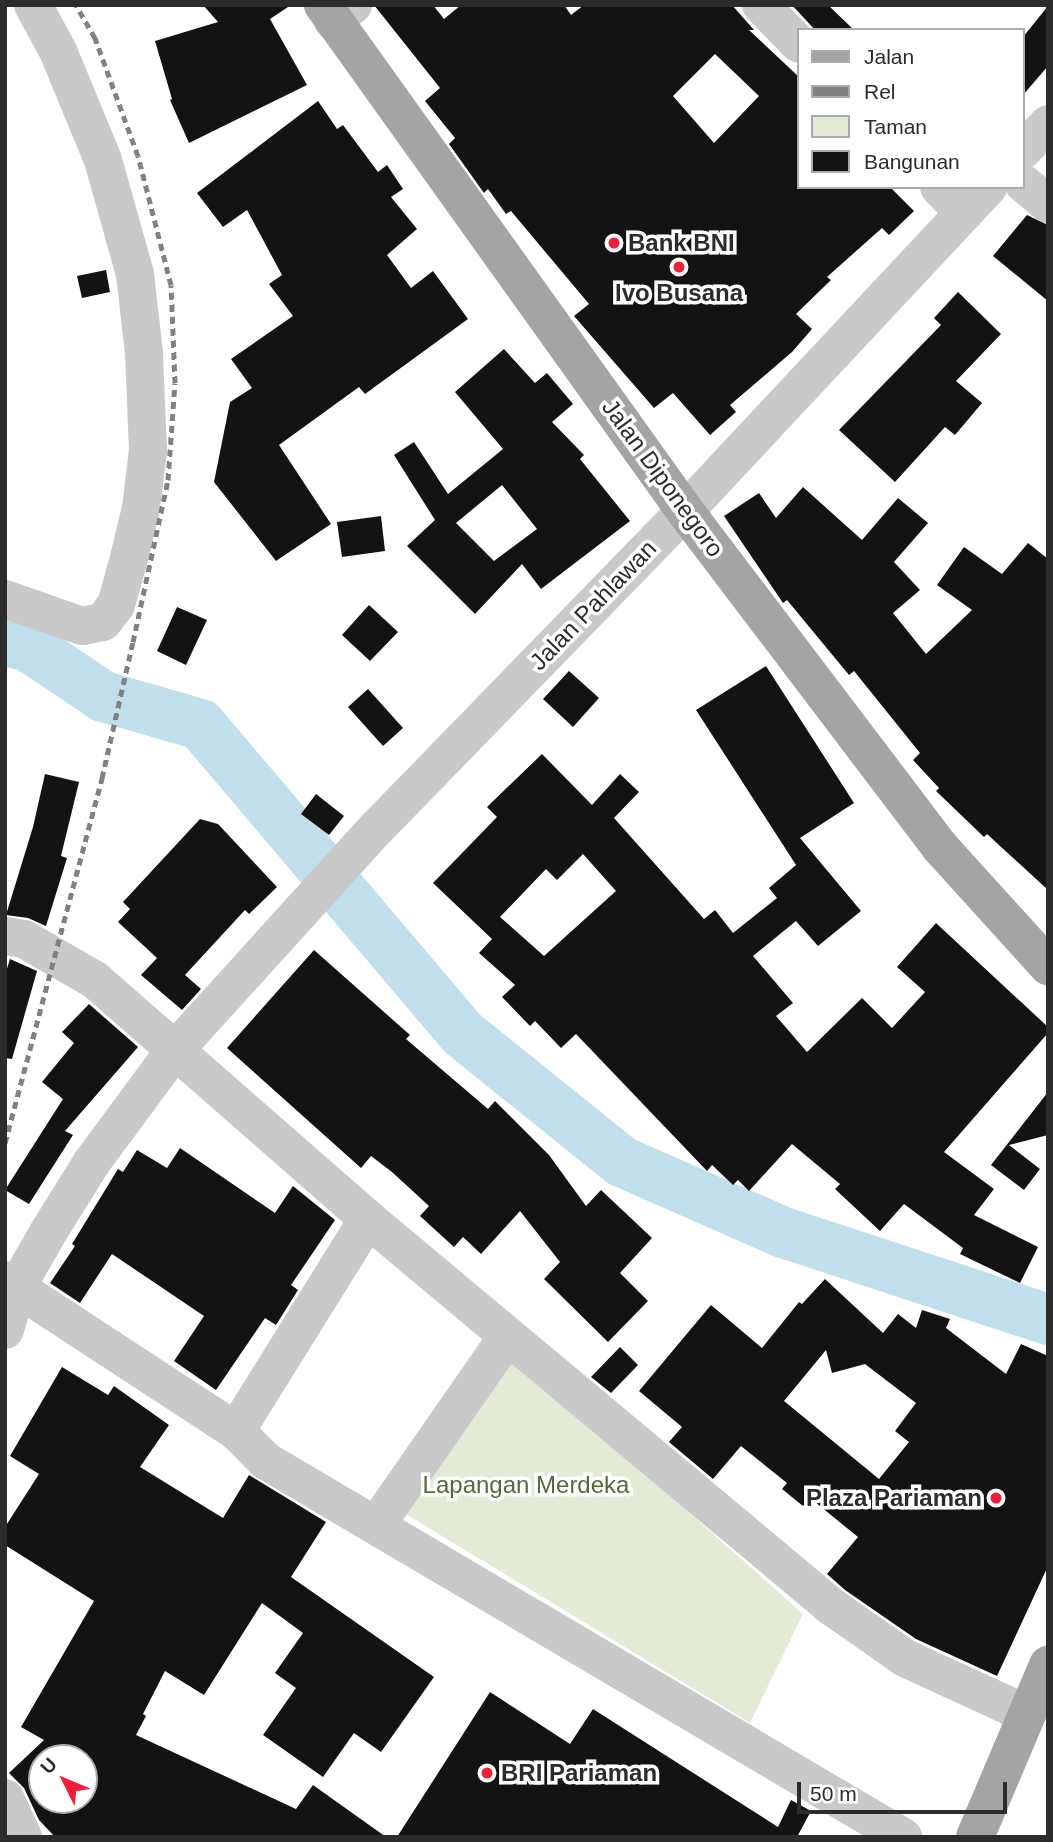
<!DOCTYPE html>
<html>
<head>
<meta charset="utf-8">
<style>
	body { margin:0 }
	#map { position:relative; width:1053px; height:1842px; overflow:hidden; background:#fff; font-family:Helvetica,sans-serif }
	div>[style] { position:absolute }
	[style*='--x'] { left:calc(var(--x)*1px); top:calc(var(--y)*1px); width:calc(var(--w)*1px); rotate:calc(var(--a)*1deg) }
	.green>* { inset:0; background:#e3ebd7 }
	.river>* { height:51px; margin:-25.5px; padding:0 25.5px; transform-origin:25.5px; border-radius:25.5px; background:#c1deed }
	.building>* { inset:0; background:#131313 }
	.minor>* { height:38px; margin:-19px; padding:0 19px; transform-origin:19px; border-radius:19px; background:#c9c9c9 }
	.major>* { height:38px; margin:-19px; padding:0 19px; transform-origin:19px; border-radius:19px; background:#a4a4a4 }
	.rail>* { height:5px; margin-top:-2.5px; transform-origin:0; background:repeating-linear-gradient(90deg,#818181 0 7px,transparent 0 12px) }
	.dots>* { width:19px; height:19px; translate:-50% -50%; box-sizing:border-box; border:4px solid #fff; border-radius:50% }
	span { translate:-50% -50%; white-space:nowrap; text-align:center; line-height:1.15; -webkit-text-stroke:7px #fff; paint-order:stroke }
	.poi-label { font-size:24px; color:#2c2c2c; font-weight:700 }
	.left { translate:0 -50%; text-align:left }
	.right { translate:-100% -50%; text-align:right }
	.street-label { font-size:24px; color:#2c2c2c }
	.park-label { font-size:24px; color:#516a36 }
	.frame { position:absolute; inset:0; border:7px solid #2c2c2c; pointer-events:none }
	.legend { position:absolute; left:797px; top:28px; width:228px; height:161px; box-sizing:border-box; background:#fff; border:2px solid #ababab; margin:0; padding:9px 12px; list-style:none; font-size:21px; color:#2c2c2c }
	.legend li { display:flex; align-items:center; gap:14px; height:35px }
	.legend b { width:35px; border:2px solid #ababab }
	.north { position:absolute; left:28px; top:1744px; width:70px; height:70px; box-sizing:border-box; background:#fff; border:2px solid #ababab; border-radius:50%; rotate:313deg; font-size:19px; font-weight:700; line-height:28px; text-align:center; color:#2c2c2c }
	.north::after { content:''; display:block; margin:auto; width:24px; height:32px; background:#f21e39; clip-path:polygon(50% 0,100% 100%,50% 72%,0 100%) }
	.scale { position:absolute; left:797px; top:1782px; width:210px; height:32px; box-sizing:border-box; border:4px solid #2c2c2c; border-top:0; padding-left:9px; font-size:21px; line-height:24px; white-space:nowrap; color:#2c2c2c; -webkit-text-stroke:5px #fff; paint-order:stroke }
</style>
</head>
<body>
<div id="map">
	<div class="green">
		<div style="clip-path:polygon(508px 1351px,803px 1614px,750px 1723px,404px 1513px)"></div>
	</div>
	<div class="river">
		<div style="--x:5;--y:641;--w:22;--a:10"></div>
		<div style="--x:27;--y:645;--w:92;--a:33.9"></div>
		<div style="--x:103;--y:696;--w:101;--a:16.1"></div>
		<div style="--x:200;--y:724;--w:405;--a:49.7"></div>
		<div style="--x:462;--y:1033;--w:204;--a:38.8"></div>
		<div style="--x:621;--y:1161;--w:177;--a:23.7"></div>
		<div style="--x:783;--y:1232;--w:279;--a:18.2"></div>
	</div>
	<div class="building">
		<div style="clip-path:polygon(203px 5px,291px 5px,270px 19px,307px 85px,189px 143px,170px 100px,172px 99px,155px 41px,218px 22px)"></div>
		<div style="clip-path:polygon(evenodd,374px 5px,433px 5px,444px 19px,461px 5px,564px 5px,571px 15px,584px 5px,732px 5px,754px 30px,749px 30px,799px 77px,799px 187px,890px 187px,914px 211px,889px 235px,882px 228px,827px 277px,831px 280px,796px 314px,812px 329px,792px 352px,730px 405px,736px 412px,710px 435px,673px 393px,654px 408px,574px 316px,589px 304px,511px 211px,506px 214px,488px 189px,484px 193px,449px 144px,455px 138px,425px 101px,440px 88px,374px 5px,715px 54px,759px 96px,714px 143px,673px 96px,715px 54px)"></div>
		<div style="clip-path:polygon(792px 5px,828px 5px,854px 30px,815px 30px)"></div>
		<div style="clip-path:polygon(1048px 6px,1048px 66px,1023px 95px,1023px 37px)"></div>
		<div style="clip-path:polygon(318px 101px,337px 129px,343px 125px,378px 172px,387px 165px,403px 189px,391px 197px,417px 229px,387px 255px,411px 288px,433px 271px,468px 319px,365px 394px,359px 387px,279px 445px,331px 524px,276px 561px,214px 482px,230px 402px,252px 388px,231px 359px,293px 316px,269px 284px,282px 275px,247px 210px,223px 227px,197px 193px)"></div>
		<div style="clip-path:polygon(1027px 215px,1048px 225px,1048px 301px,993px 256px)"></div>
		<div style="clip-path:polygon(106px 270px,110px 292px,82px 298px,77px 276px)"></div>
		<div style="clip-path:polygon(958px 292px,1001px 334px,956px 381px,982px 403px,955px 435px,945px 427px,895px 482px,839px 430px,941px 325px,934px 318px)"></div>
		<div style="clip-path:polygon(evenodd,504px 349px,535px 383px,547px 373px,573px 404px,552px 422px,584px 455px,580px 459px,630px 521px,541px 589px,522px 564px,475px 614px,407px 546px,435px 520px,394px 455px,414px 442px,448px 494px,503px 449px,455px 392px,504px 349px,502px 485px,537px 529px,494px 561px,456px 523px,502px 485px)"></div>
		<div style="clip-path:polygon(803px 487px,862px 540px,898px 498px,928px 523px,894px 562px,920px 590px,893px 613px,926px 654px,972px 610px,937px 585px,964px 547px,1002px 574px,1028px 543px,1048px 559px,1048px 890px,987px 834px,984px 837px,936px 791px,939px 788px,913px 760px,920px 753px,854px 671px,849px 675px,787px 600px,783px 603px,724px 516px,759px 493px,776px 518px)"></div>
		<div style="clip-path:polygon(381px 516px,385px 551px,342px 557px,337px 522px)"></div>
		<div style="clip-path:polygon(369px 605px,398px 632px,370px 661px,342px 635px)"></div>
		<div style="clip-path:polygon(177px 607px,207px 620px,186px 665px,157px 651px)"></div>
		<div style="clip-path:polygon(evenodd,766px 666px,854px 803px,800px 838px,861px 911px,818px 946px,796px 921px,753px 956px,793px 1003px,776px 1016px,807px 1052px,862px 998px,892px 1028px,925px 992px,897px 967px,936px 923px,1048px 1027px,1048px 1033px,944px 1152px,994px 1189px,974px 1215px,1038px 1247px,1020px 1283px,960px 1254px,963px 1248px,904px 1204px,880px 1231px,835px 1189px,840px 1184px,792px 1144px,749px 1191px,738px 1180px,733px 1185px,712px 1165px,707px 1171px,576px 1034px,561px 1048px,535px 1021px,530px 1026px,502px 997px,515px 985px,479px 953px,492px 939px,433px 883px,497px 817px,487px 807px,542px 754px,592px 805px,620px 774px,639px 792px,614px 818px,704px 919px,715px 910px,733px 933px,777px 898px,769px 888px,796px 865px,696px 710px,766px 666px,583px 854px,616px 891px,544px 956px,500px 917px,546px 869px,557px 880px,583px 854px)"></div>
		<div style="clip-path:polygon(569px 671px,599px 698px,573px 727px,543px 699px)"></div>
		<div style="clip-path:polygon(368px 689px,403px 728px,383px 746px,348px 707px)"></div>
		<div style="clip-path:polygon(45px 774px,79px 782px,61px 856px,67px 858px,46px 926px,28px 918px,6px 915px,33px 827px)"></div>
		<div style="clip-path:polygon(316px 794px,344px 816px,329px 835px,301px 814px)"></div>
		<div style="clip-path:polygon(200px 819px,218px 824px,277px 887px,249px 914px,245px 910px,185px 975px,201px 989px,182px 1010px,141px 975px,157px 958px,118px 922px,130px 909px,123px 902px)"></div>
		<div style="clip-path:polygon(314px 950px,410px 1035px,406px 1039px,488px 1109px,495px 1101px,549px 1155px,586px 1206px,601px 1190px,652px 1238px,620px 1273px,648px 1301px,608px 1342px,544px 1279px,560px 1262px,520px 1211px,481px 1254px,463px 1237px,454px 1247px,420px 1216px,429px 1206px,392px 1172px,371px 1156px,361px 1168px,227px 1048px)"></div>
		<div style="clip-path:polygon(10px 959px,37px 971px,12px 1059px,5px 1058px,5px 975px)"></div>
		<div style="clip-path:polygon(89px 1004px,138px 1047px,65px 1131px,73px 1135px,29px 1204px,5px 1190px,63px 1099px,42px 1082px,74px 1043px,62px 1032px)"></div>
		<div style="clip-path:polygon(1048px 1092px,1048px 1135px,1009px 1145px,1040px 1169px,1024px 1190px,991px 1165px)"></div>
		<div style="clip-path:polygon(180px 1148px,275px 1213px,293px 1186px,335px 1220px,291px 1285px,298px 1290px,276px 1325px,265px 1318px,216px 1390px,174px 1361px,204px 1316px,112px 1254px,80px 1303px,50px 1283px,75px 1246px,72px 1244px,118px 1169px,123px 1172px,137px 1150px,167px 1168px)"></div>
		<div style="clip-path:polygon(evenodd,825px 1279px,883px 1333px,898px 1314px,916px 1328px,922px 1310px,950px 1319px,946px 1328px,1006px 1374px,1021px 1344px,1048px 1356px,1048px 1566px,997px 1676px,916px 1639px,845px 1590px,827px 1574px,858px 1537px,810px 1498px,803px 1506px,782px 1489px,787px 1483px,741px 1446px,713px 1479px,669px 1442px,682px 1427px,639px 1391px,711px 1305px,762px 1348px,799px 1302px,802px 1304px,825px 1279px,826px 1350px,832px 1373px,865px 1364px,916px 1403px,895px 1431px,909px 1442px,879px 1479px,784px 1401px,826px 1350px)"></div>
		<div style="clip-path:polygon(620px 1347px,638px 1365px,611px 1393px,591px 1377px)"></div>
		<div style="clip-path:polygon(evenodd,62px 1367px,108px 1395px,114px 1386px,169px 1425px,140px 1467px,223px 1518px,249px 1475px,326px 1522px,291px 1577px,434px 1677px,381px 1752px,354px 1733px,323px 1777px,263px 1735px,296px 1688px,275px 1673px,303px 1633px,262px 1603px,204px 1695px,165px 1671px,143px 1714px,146px 1716px,136px 1735px,296px 1809px,313px 1785px,386px 1837px,55px 1837px,39px 1820px,24px 1788px,9px 1773px,44px 1740px,21px 1727px,94px 1601px,5px 1545px,5px 1527px,39px 1474px,10px 1456px,62px 1367px,42px 1758px,84px 1758px,84px 1800px,42px 1800px,42px 1758px)"></div>
		<div style="clip-path:polygon(490px 1692px,570px 1744px,593px 1709px,778px 1827px,791px 1800px,811px 1811px,797px 1837px,397px 1837px)"></div>
	</div>
	<div class="minor">
		<div style="--x:761;--y:5;--w:54;--a:45.7"></div>
		<div style="--x:333;--y:21;--w:26;--a:-39"></div>
		<div style="--x:1023;--y:150;--w:36;--a:-46"></div>
		<div style="--x:1023;--y:183;--w:33;--a:40"></div>
		<div style="--x:939;--y:187;--w:36;--a:46"></div>
		<div style="--x:5;--y:599;--w:82;--a:19.3"></div>
		<div style="--x:82;--y:626;--w:21;--a:-11"></div>
		<div style="--x:103;--y:622;--w:21;--a:-53"></div>
		<div style="--x:116;--y:605;--w:49;--a:-74.5"></div>
		<div style="--x:129;--y:558;--w:51;--a:-76.5"></div>
		<div style="--x:141;--y:508;--w:58;--a:-83.1"></div>
		<div style="--x:148;--y:450;--w:97;--a:-92.4"></div>
		<div style="--x:144;--y:353;--w:80;--a:-96.5"></div>
		<div style="--x:135;--y:274;--w:118;--a:-105.7"></div>
		<div style="--x:103;--y:160;--w:118;--a:-112.4"></div>
		<div style="--x:58;--y:51;--w:52;--a:-118.5"></div>
		<div style="--x:5;--y:936;--w:19;--a:9"></div>
		<div style="--x:24;--y:939;--w:82;--a:30"></div>
		<div style="--x:95;--y:980;--w:363;--a:41.2"></div>
		<div style="--x:368;--y:1219;--w:605;--a:39.9"></div>
		<div style="--x:832;--y:1607;--w:89;--a:34.9"></div>
		<div style="--x:905;--y:1658;--w:134;--a:24.7"></div>
		<div style="--x:5;--y:1280;--w:276;--a:33.2"></div>
		<div style="--x:236;--y:1431;--w:42;--a:45"></div>
		<div style="--x:266;--y:1461;--w:740;--a:30.55"></div>
		<div style="--x:5;--y:1330;--w:45;--a:-74.4"></div>
		<div style="--x:17;--y:1287;--w:64;--a:-60.3"></div>
		<div style="--x:49;--y:1231;--w:81;--a:-58.1"></div>
		<div style="--x:92;--y:1162;--w:139;--a:-53.5"></div>
		<div style="--x:175;--y:1050;--w:287;--a:-47.8"></div>
		<div style="--x:368;--y:837;--w:455;--a:-45.8"></div>
		<div style="--x:685;--y:511;--w:444;--a:-46.9"></div>
		<div style="--x:236;--y:1431;--w:250;--a:-58.1"></div>
		<div style="--x:377;--y:1524;--w:228;--a:-55.2"></div>
		<div style="--x:5;--y:1798;--w:43;--a:65.2"></div>
	</div>
	<div class="major">
		<div style="--x:323;--y:5;--w:622;--a:54.42"></div>
		<div style="--x:685;--y:511;--w:422;--a:52.8"></div>
		<div style="--x:940;--y:847;--w:161;--a:47.8"></div>
		<div style="--x:975;--y:1837;--w:187;--a:-67"></div>
	</div>
	<div class="rail">
		<div style="--x:5;--y:1143;--w:378;--a:-75.1"></div>
		<div style="--x:102;--y:778;--w:139;--a:-77.2"></div>
		<div style="--x:133;--y:642;--w:166;--a:-77.8"></div>
		<div style="--x:168;--y:480;--w:97;--a:-85.9"></div>
		<div style="--x:175;--y:383;--w:98;--a:-92.3"></div>
		<div style="--x:171;--y:285;--w:133;--a:-104.3"></div>
		<div style="--x:138;--y:156;--w:126;--a:-110"></div>
		<div style="--x:95;--y:38;--w:38;--a:-120"></div>
	</div>
	<div class="dots">
		<div style="left:614px;top:243px;background:#f21e39"></div>
		<div style="left:679px;top:267px;background:#f21e39"></div>
		<div style="left:996px;top:1498px;background:#f21e39"></div>
		<div style="left:487px;top:1773px;background:#f21e39"></div>
	</div>
	<div class="poi-label">
		<span class="left" style="left:628px;top:243px">Bank BNI</span>
		<span style="left:679px;top:293px">Ivo Busana</span>
		<span class="right" style="left:982px;top:1498px">Plaza Pariaman</span>
		<span class="left" style="left:501px;top:1773px">BRI Pariaman</span>
	</div>
	<div class="street-label">
		<span style="left:663px;top:478px;rotate:54deg">Jalan Diponegoro</span>
		<span style="left:593px;top:605px;rotate:-46deg">Jalan Pahlawan</span>
	</div>
	<div class="park-label">
		<span style="left:526px;top:1485px">Lapangan Merdeka</span>
	</div>
	<div class="frame"></div>
	<ul class="legend">
	<li><b style="height:9px;background:#a4a4a4"></b>Jalan</li>
	<li><b style="height:9px;background:#818181"></b>Rel</li>
	<li><b style="height:19px;background:#e3ebd7"></b>Taman</li>
	<li><b style="height:19px;background:#131313"></b>Bangunan</li>
	</ul>
	<div class="north">U</div>
	<div class="scale">50 m</div>
</div>
</body>
</html>
